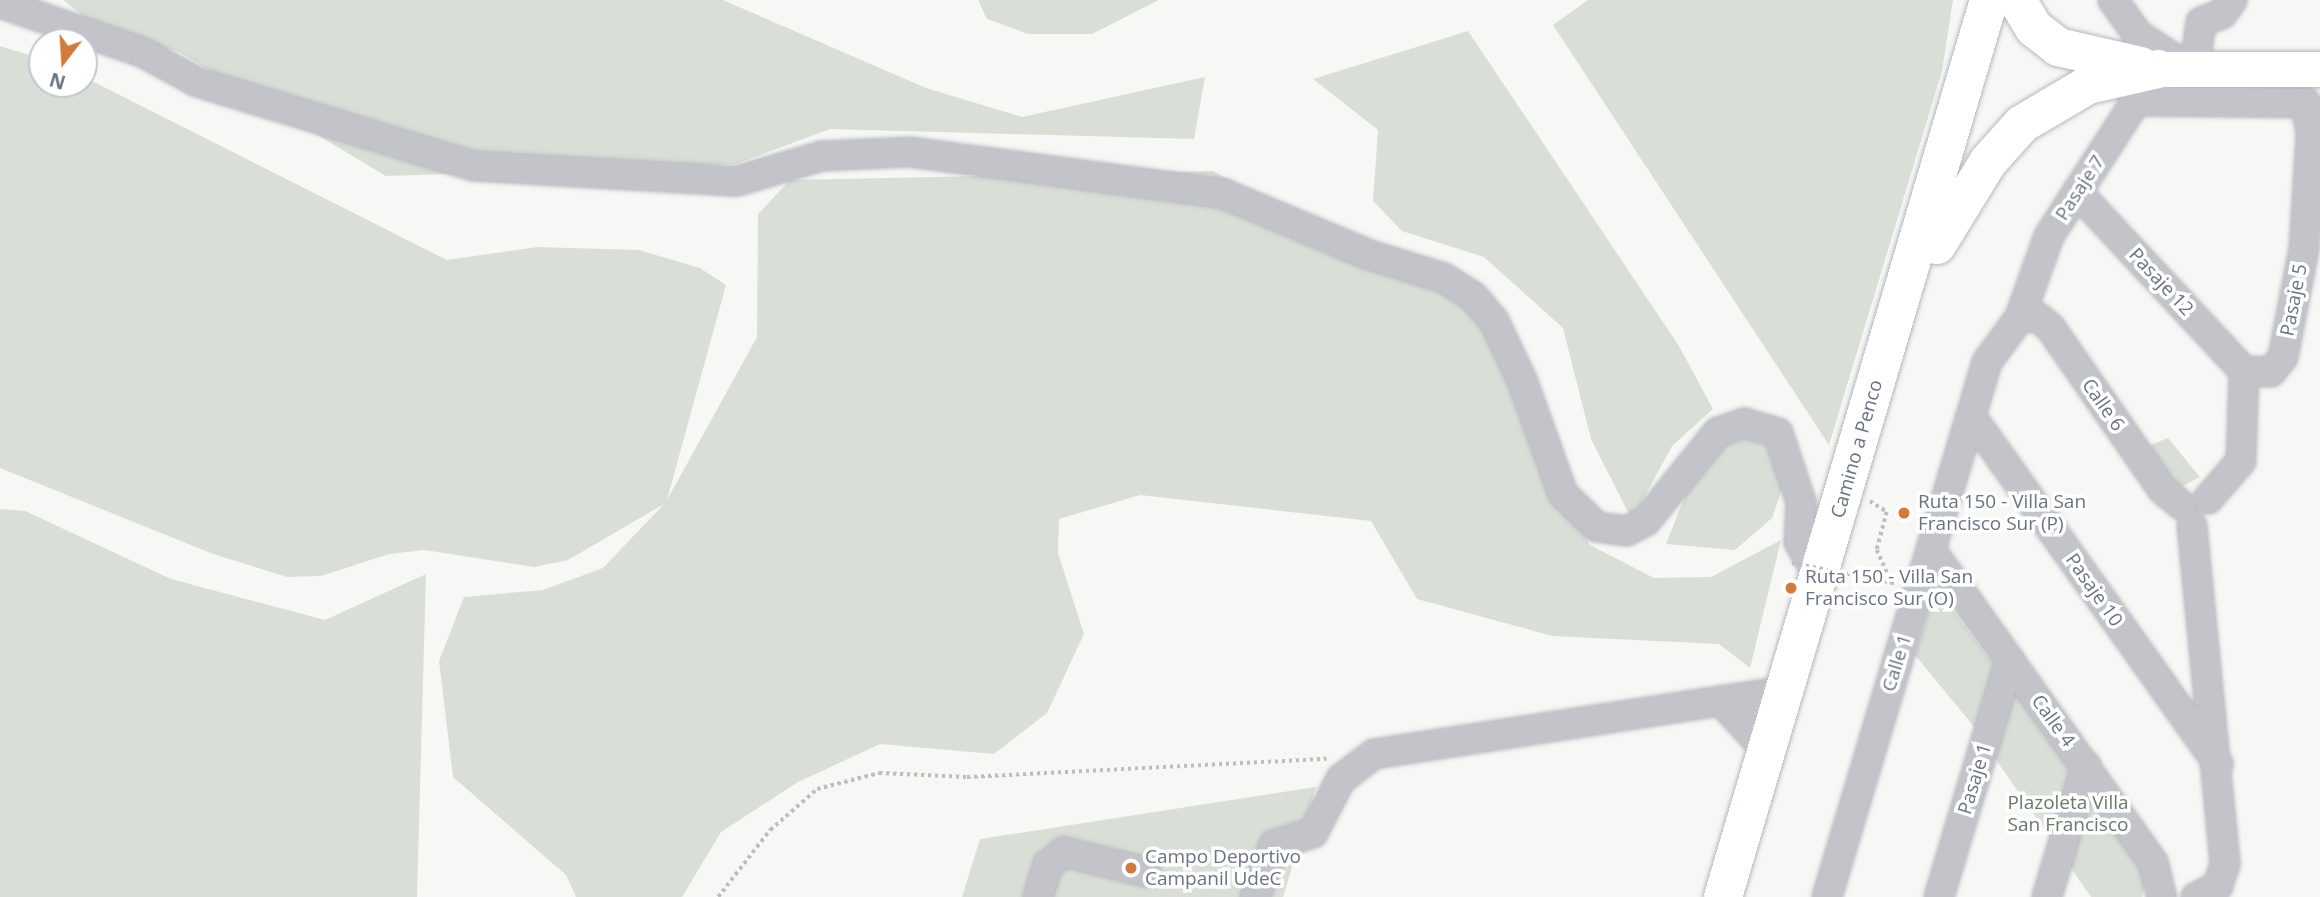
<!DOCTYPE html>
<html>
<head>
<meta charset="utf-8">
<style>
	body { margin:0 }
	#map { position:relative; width:2320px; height:897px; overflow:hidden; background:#f7f8f6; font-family:"Open Sans",sans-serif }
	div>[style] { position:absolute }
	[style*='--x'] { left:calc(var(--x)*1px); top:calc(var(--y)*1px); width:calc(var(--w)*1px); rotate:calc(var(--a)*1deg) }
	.green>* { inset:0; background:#d9ded7 }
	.path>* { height:3.5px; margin-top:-1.75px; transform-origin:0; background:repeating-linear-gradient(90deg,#bcbec1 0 3.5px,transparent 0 7px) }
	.roads { filter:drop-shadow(0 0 2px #b6b8bd) drop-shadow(0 0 2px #b6b8bd) }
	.minor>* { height:28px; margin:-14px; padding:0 14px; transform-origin:14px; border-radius:14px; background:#c2c4c9 }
	.major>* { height:35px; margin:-17.5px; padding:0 17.5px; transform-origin:17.5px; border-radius:17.5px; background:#fff }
	.highway>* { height:38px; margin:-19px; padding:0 19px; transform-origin:19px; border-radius:19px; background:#fff }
	.path-bridge>* { height:3.5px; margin-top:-1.75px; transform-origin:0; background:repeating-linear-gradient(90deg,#bcbec1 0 3.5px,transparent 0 7px) }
	.dots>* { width:19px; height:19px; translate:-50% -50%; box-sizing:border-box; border:4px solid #fff; border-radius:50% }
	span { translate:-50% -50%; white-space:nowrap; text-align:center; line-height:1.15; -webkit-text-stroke:7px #fff; paint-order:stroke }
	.street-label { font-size:19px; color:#6a7384 }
	.poi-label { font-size:19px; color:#6a7384 }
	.left { translate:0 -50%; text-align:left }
	.park-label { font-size:19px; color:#687b68 }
	.north { position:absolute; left:28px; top:28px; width:70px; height:70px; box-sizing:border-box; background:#fff; border:2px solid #c3c7ce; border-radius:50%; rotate:197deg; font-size:19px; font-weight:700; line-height:28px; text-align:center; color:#6a7384 }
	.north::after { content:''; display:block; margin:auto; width:24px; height:32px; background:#d3793a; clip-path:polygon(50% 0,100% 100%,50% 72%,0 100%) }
</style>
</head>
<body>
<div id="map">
	<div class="green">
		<div style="clip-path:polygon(63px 0,723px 0,926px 88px,1022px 117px,1205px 77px,1194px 139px,830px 129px,736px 164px,386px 176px,179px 52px,98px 28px)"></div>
		<div style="clip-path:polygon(978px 0,1159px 0,1092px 34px,1028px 34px,987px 19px)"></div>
		<div style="clip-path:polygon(1588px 0,1953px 0,1942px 71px,1829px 445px,1553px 25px)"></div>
		<div style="clip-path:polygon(1468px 31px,1679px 346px,1713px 409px,1672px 446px,1632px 520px,1591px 439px,1563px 328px,1484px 257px,1402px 231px,1373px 201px,1378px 130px,1313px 79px)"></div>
		<div style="clip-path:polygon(0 46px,42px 59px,42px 84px,84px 84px,84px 77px,447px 260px,537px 247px,639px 250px,700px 268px,726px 285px,667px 500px,757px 337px,758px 214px,790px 180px,1213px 171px,1348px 244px,1467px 289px,1547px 470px,1590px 545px,1654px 578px,1711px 577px,1781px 540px,1750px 668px,1719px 644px,1552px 636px,1417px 599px,1371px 521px,1140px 495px,1059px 519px,1058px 553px,1084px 634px,1047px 713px,994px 754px,880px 744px,798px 782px,721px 832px,682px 897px,576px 897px,566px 875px,453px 777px,439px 661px,464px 597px,543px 590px,603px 568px,664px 504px,568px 560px,534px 567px,424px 550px,389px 554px,321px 576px,287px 577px,213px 554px,0 468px)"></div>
		<div style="clip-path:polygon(1753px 420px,1789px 469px,1772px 518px,1735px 550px,1666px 544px,1704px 448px)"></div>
		<div style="clip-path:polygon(2168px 438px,2200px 477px,2177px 489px,2148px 446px)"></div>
		<div style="clip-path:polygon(0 509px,25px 511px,171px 579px,325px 620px,426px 574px,417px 897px,0 897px)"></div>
		<div style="clip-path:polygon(1936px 587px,1994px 666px,1975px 728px,1915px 655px)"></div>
		<div style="clip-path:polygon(2011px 680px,2147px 878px,2142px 897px,2091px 897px,1990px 751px)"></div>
		<div style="clip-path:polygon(1316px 787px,1283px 897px,962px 897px,980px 839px)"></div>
	</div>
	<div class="path">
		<div style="--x:1870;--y:501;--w:20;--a:33"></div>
		<div style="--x:1887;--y:512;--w:39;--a:105"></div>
		<div style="--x:1877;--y:550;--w:36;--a:66"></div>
		<div style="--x:1870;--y:578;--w:25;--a:12"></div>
		<div style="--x:718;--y:897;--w:85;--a:-52.2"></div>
		<div style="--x:770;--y:830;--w:62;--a:-41.1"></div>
		<div style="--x:817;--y:789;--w:64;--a:-14.5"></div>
		<div style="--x:879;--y:773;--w:88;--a:2.6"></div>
		<div style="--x:967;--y:777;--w:360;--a:-2.9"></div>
	</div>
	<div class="roads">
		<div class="minor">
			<div style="--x:2113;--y:0;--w:43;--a:54.5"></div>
			<div style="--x:2138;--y:35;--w:55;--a:33.1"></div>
			<div style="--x:0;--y:3;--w:152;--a:19.1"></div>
			<div style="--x:144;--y:53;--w:60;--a:28.7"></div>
			<div style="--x:197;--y:82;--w:288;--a:16.9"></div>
			<div style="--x:473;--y:166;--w:264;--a:3.3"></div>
			<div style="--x:737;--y:181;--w:89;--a:-16.4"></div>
			<div style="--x:822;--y:156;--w:88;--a:-2.6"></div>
			<div style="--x:910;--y:152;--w:317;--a:7.6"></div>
			<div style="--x:1224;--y:194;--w:158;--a:22.7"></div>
			<div style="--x:1370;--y:255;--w:77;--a:17.3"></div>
			<div style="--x:1444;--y:278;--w:34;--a:32"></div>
			<div style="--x:1473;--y:296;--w:33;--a:50"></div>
			<div style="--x:1494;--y:321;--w:65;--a:64.6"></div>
			<div style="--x:1522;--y:380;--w:121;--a:70.2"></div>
			<div style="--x:1563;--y:494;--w:47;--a:44.1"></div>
			<div style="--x:1597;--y:527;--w:30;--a:8"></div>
			<div style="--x:1627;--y:531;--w:21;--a:-28"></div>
			<div style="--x:1646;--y:521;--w:114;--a:-51"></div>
			<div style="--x:1718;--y:432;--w:28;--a:-19"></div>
			<div style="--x:1744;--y:423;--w:35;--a:16"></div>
			<div style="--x:1778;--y:433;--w:73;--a:71.6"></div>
			<div style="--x:1801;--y:502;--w:40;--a:92.9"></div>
			<div style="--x:1799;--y:542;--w:39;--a:60"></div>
			<div style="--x:2195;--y:65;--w:43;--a:-82.1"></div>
			<div style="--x:2201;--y:22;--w:22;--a:-21"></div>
			<div style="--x:2222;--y:14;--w:17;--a:-54"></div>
			<div style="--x:2134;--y:101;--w:172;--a:0.7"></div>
			<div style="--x:2306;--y:103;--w:32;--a:81"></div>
			<div style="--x:2311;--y:135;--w:114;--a:93.5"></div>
			<div style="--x:2304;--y:249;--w:110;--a:101"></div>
			<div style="--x:2283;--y:357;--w:19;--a:129"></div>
			<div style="--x:2271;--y:372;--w:27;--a:-178"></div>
			<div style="--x:2077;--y:192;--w:245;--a:47"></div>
			<div style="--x:2020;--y:317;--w:86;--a:-70.3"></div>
			<div style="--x:2049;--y:236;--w:177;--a:-57.2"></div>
			<div style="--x:2020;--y:317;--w:17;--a:0"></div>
			<div style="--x:2037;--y:317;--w:16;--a:38"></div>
			<div style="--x:2050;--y:327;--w:197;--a:55.3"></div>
			<div style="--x:2162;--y:489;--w:25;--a:40"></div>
			<div style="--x:1971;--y:416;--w:427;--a:54.6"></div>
			<div style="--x:2208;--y:499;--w:50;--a:-49"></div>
			<div style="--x:2241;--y:461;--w:90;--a:-88.1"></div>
			<div style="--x:2192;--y:526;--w:340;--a:84.4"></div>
			<div style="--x:2225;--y:864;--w:23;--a:108"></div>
			<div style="--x:2218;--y:886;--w:25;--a:153"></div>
			<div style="--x:1931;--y:550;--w:383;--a:54.6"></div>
			<div style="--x:2153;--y:862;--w:36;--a:76"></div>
			<div style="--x:1721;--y:701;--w:68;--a:47.4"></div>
			<div style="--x:1038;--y:897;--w:34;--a:-73"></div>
			<div style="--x:1048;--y:865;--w:21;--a:-39"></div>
			<div style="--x:1064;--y:852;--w:84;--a:13.7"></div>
			<div style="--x:1255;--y:897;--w:55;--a:-69.9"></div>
			<div style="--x:1274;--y:845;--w:41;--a:-17.1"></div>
			<div style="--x:1313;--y:833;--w:61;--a:-62.6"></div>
			<div style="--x:1341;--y:779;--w:41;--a:-37.1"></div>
			<div style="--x:1374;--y:754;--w:416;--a:-8.7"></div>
			<div style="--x:1827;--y:897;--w:558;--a:-73.35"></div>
			<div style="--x:1987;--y:362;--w:56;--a:-53.7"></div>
			<div style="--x:1939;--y:897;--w:247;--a:-73.3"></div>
			<div style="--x:2047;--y:897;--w:137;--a:-73.4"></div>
		</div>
		<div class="major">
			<div style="--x:2158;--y:69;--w:162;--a:0"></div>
		</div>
		<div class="highway">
			<div style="--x:2017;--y:0;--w:33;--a:59"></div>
			<div style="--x:2034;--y:28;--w:31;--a:38"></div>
			<div style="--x:2058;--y:47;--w:85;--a:12.9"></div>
			<div style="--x:1937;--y:245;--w:97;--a:-58.4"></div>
			<div style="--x:1988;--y:162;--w:51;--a:-48.2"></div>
			<div style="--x:2022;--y:124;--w:77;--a:-30.6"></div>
			<div style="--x:2088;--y:85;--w:72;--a:-12.9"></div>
			<div style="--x:1723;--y:897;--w:936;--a:-73.48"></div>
		</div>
	</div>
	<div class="path-bridge">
		<div style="--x:1792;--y:563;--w:79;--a:10.9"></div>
	</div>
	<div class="dots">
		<div style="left:1904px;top:513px;background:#d3793a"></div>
		<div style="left:1791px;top:588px;background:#d3793a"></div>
		<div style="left:1131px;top:868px;background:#d3793a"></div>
	</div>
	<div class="street-label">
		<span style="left:2080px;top:188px;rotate:-57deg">Pasaje 7</span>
		<span style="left:2161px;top:282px;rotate:47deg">Pasaje 12</span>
		<span style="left:2294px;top:300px;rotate:-79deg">Pasaje 5</span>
		<span style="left:2103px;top:405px;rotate:55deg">Calle 6</span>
		<span style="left:1857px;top:449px;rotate:-74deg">Camino a Penco</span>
		<span style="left:2094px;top:590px;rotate:55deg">Pasaje 10</span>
		<span style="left:1897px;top:663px;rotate:-73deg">Calle 1</span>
		<span style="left:2053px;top:721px;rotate:54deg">Calle 4</span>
		<span style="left:1975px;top:779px;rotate:-73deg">Pasaje 1</span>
	</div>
	<div class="poi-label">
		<span class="left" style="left:1918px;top:513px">Ruta 150 - Villa San<br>Francisco Sur (P)</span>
		<span class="left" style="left:1805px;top:588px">Ruta 150 - Villa San<br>Francisco Sur (O)</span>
		<span class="left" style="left:1145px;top:868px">Campo Deportivo<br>Campanil UdeC</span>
	</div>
	<div class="park-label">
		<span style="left:2068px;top:814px">Plazoleta Villa<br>San Francisco</span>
	</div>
	<div class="north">N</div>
</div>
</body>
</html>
